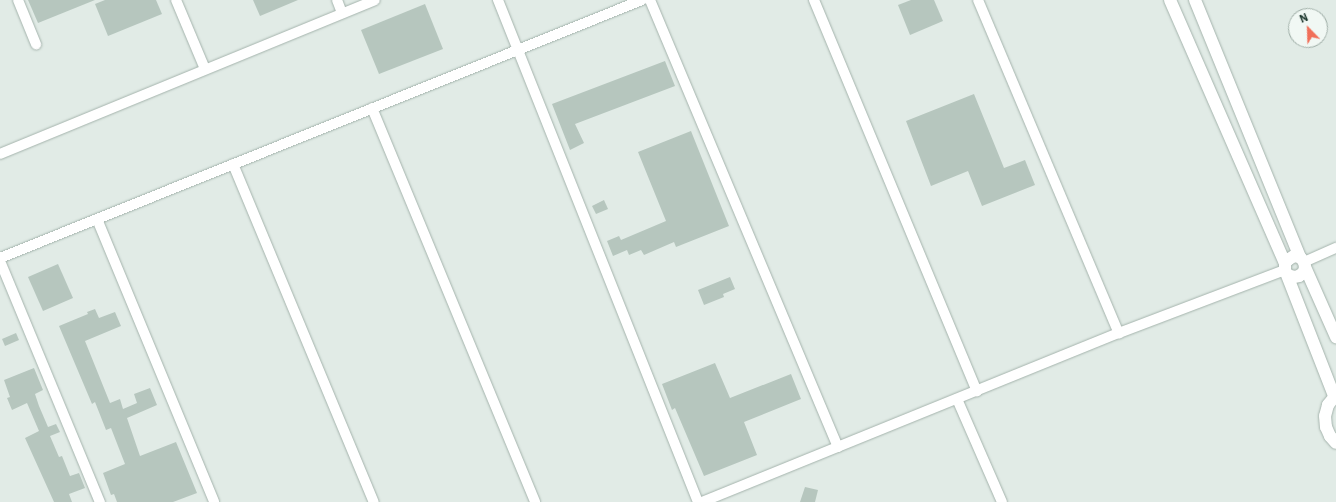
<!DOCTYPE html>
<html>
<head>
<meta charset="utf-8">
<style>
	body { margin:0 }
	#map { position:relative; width:1336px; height:502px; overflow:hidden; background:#e1ebe6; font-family:"IBM Plex Sans",sans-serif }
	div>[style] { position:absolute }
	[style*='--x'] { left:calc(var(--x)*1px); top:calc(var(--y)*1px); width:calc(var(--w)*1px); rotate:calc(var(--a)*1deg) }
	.building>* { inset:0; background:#b6c6be }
	.roads { filter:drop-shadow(0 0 1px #a4b3ac) drop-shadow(0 0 1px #a4b3ac) }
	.street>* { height:10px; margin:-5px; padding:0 5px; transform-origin:5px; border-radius:5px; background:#fff }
	.secondary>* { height:12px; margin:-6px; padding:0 6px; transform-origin:6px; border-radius:6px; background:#fff }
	span { translate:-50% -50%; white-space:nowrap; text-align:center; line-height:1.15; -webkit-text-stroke:3px #f1f8f4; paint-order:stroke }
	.north { position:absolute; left:1288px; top:8px; width:40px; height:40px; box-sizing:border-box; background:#f1f8f4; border:1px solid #9eada6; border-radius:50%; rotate:337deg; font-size:11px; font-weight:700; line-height:16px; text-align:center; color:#213c32 }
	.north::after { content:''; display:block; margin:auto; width:14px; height:18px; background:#f16f59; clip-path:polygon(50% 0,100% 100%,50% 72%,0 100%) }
</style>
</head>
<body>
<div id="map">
	<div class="building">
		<div style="clip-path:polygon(28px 0,95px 0,38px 23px)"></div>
		<div style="clip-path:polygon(105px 0,156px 0,162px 14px,108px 36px,95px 4px)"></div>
		<div style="clip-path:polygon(253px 0,298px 0,260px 16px)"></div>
		<div style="clip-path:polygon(911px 0,934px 0,943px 21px,910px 35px,898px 5px)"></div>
		<div style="clip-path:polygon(425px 4px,443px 49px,379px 74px,361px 30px)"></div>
		<div style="clip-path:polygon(665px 61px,675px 86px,575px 124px,584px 143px,570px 150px,552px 104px)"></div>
		<div style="clip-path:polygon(974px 94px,1004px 168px,1025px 160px,1035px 185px,982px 206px,968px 171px,931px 186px,906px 121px)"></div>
		<div style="clip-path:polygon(691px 131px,729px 226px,676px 247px,674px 242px,644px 255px,641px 250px,629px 255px,627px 250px,613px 256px,607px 241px,619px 236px,621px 240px,666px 221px,638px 152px)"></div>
		<div style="clip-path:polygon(604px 200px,608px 209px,596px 214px,592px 206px)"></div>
		<div style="clip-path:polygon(58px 264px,73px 298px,43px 311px,28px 277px)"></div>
		<div style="clip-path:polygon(730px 277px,735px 289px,723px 294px,724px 297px,704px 305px,698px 290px)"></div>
		<div style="clip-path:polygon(95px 309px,99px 318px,115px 312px,121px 326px,85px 341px,110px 403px,120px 399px,123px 409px,137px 403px,134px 394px,150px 388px,157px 405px,127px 418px,140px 456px,176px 442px,197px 493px,173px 502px,117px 502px,114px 494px,111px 495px,103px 473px,125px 464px,111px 428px,106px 430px,95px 402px,92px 404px,59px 326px,88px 314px,87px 312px)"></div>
		<div style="clip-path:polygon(16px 333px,19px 340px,5px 346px,2px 339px)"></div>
		<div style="clip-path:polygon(715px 363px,730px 398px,791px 374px,801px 399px,744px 422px,757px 455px,704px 476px,675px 408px,672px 410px,662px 384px)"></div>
		<div style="clip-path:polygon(34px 368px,43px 390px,35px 394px,39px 406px,48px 427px,56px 424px,60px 432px,50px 436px,59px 457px,62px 456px,70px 476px,79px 473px,85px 488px,69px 494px,72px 502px,54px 502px,25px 438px,39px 431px,27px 403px,12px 410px,7px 398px,10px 397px,4px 380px)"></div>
		<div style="clip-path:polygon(805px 487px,818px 490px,815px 502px,800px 502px)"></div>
	</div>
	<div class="roads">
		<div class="street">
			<div style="--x:18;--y:0;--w:48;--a:67.8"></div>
			<div style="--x:176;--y:0;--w:75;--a:67.2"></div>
			<div style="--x:337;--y:0;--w:14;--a:69"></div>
			<div style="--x:498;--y:0;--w:540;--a:68.28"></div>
			<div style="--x:650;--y:0;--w:485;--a:67.2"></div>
			<div style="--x:814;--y:0;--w:424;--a:67.4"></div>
			<div style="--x:978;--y:0;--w:362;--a:67.1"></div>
			<div style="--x:372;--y:108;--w:426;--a:67.5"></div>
			<div style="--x:0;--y:154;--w:405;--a:-22.3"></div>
			<div style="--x:233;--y:164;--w:366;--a:67.4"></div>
			<div style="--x:97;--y:219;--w:306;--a:67.5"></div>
			<div style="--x:0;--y:258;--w:692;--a:-21.89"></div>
			<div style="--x:0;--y:261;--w:261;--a:67.5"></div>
			<div style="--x:1304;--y:262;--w:35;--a:-24"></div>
			<div style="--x:957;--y:399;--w:112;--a:66.4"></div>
			<div style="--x:702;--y:502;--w:450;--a:-22.1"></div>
			<div style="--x:1119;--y:333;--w:178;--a:-20.8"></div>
		</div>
		<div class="secondary">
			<div style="--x:1170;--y:0;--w:287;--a:66.4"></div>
			<div style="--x:1195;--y:0;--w:278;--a:67.8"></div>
			<div style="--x:1305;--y:267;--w:77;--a:66.1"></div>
			<div style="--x:1288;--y:275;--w:6;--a:18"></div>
			<div style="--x:1294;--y:277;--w:5;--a:-11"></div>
			<div style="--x:1299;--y:276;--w:6;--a:-39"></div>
			<div style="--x:1304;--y:272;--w:5;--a:-79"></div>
			<div style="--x:1305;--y:267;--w:5;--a:-101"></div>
			<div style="--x:1304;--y:262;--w:6;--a:-129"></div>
			<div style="--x:1300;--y:257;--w:6;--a:-171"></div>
			<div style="--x:1294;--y:256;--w:6;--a:149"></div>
			<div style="--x:1289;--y:259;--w:6;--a:135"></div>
			<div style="--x:1285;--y:263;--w:7;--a:90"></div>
			<div style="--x:1285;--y:270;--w:135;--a:68.7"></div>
			<div style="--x:1336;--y:395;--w:13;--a:129"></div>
			<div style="--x:1328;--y:405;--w:11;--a:105"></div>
			<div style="--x:1325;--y:416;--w:11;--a:85"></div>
			<div style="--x:1326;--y:427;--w:10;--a:66"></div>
			<div style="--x:1330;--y:436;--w:9;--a:49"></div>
		</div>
	</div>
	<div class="north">N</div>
</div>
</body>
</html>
